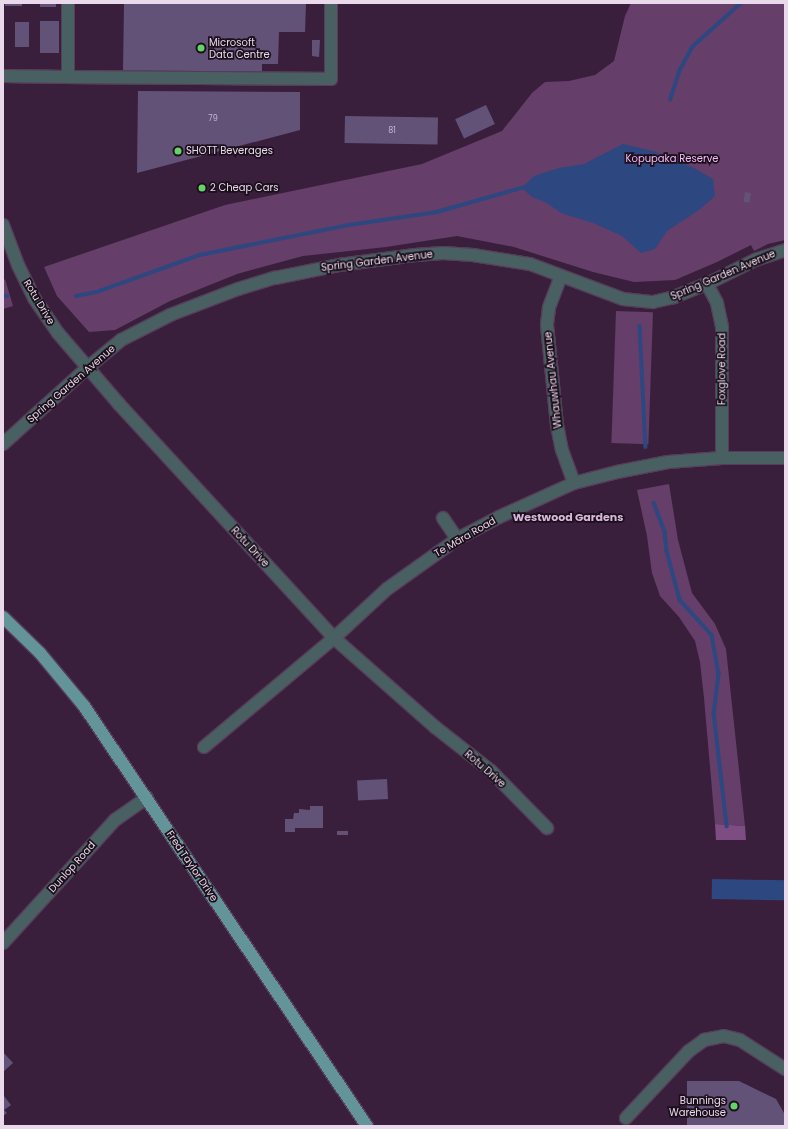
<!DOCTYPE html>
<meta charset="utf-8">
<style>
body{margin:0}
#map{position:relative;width:788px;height:1129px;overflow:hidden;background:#3a1f3d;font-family:Poppins,sans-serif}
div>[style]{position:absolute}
.green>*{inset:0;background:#653e69;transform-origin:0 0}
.forest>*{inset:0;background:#7d4c82}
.water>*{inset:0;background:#2d4780;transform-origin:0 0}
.stream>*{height:3.5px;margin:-1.75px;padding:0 1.75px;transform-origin:1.75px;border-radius:1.75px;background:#2d4780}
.building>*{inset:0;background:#635278;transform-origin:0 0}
.roads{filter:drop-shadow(1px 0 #563d59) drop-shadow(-1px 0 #563d59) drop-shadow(0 1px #563d59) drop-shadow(0 -1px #563d59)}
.minor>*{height:12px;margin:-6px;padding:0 6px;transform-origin:6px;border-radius:6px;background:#496062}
.major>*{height:12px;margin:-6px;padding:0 6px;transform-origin:6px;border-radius:6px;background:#629499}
.dots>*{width:11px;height:11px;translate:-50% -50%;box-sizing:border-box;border:2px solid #1b0f1c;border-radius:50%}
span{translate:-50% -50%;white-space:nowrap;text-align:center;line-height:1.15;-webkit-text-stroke:3.5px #1b0f1c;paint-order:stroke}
.number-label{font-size:8px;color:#c8b7ce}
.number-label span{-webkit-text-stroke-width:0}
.poi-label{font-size:10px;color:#ead9eb}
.left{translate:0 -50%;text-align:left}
.right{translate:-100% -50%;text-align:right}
.park-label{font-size:10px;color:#f5bcfa}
.street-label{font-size:10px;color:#ead9eb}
.neighbourhood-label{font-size:11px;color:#d8b6db;font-weight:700}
.frame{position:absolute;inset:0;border:4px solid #ead9eb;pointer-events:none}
</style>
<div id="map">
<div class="green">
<i style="clip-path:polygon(631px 3px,785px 3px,785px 240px,768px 244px,754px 251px,751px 245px,717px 262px,675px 280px,634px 282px,593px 272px,514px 247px,457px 236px,386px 247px,303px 256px,237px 274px,170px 301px,115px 330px,89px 332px,57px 296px,44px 267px,225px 205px,422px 164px,502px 131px,532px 93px,545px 82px,569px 81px,595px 75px,614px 61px,625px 16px)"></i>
<i style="clip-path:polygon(5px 279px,13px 306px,3px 309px,3px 281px)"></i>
<i style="left:616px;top:311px;width:37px;height:132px;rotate:2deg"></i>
<i style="clip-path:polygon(669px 484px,678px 540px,692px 593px,715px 624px,726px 649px,745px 826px,715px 824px,704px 698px,700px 662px,695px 641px,679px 617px,660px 596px,652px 573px,647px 536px,637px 490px)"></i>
</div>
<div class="forest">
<i style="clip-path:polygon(715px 824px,745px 826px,746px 840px,716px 840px)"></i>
</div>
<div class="water">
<i style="clip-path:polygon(623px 144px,653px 151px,694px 168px,713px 179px,715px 196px,699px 210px,667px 231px,655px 249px,641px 253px,622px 236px,593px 223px,561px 213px,547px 203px,532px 197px,522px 188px,534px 176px,559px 168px,584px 164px)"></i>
<i style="left:712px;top:879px;width:73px;height:20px;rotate:1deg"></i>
</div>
<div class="stream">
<i style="left:670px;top:100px;width:32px;rotate:-72deg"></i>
<i style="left:680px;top:70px;width:26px;rotate:-62deg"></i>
<i style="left:692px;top:47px;width:66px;rotate:-41.9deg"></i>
<i style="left:3px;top:296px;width:4px"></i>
<i style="left:76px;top:296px;width:21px;rotate:-11deg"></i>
<i style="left:97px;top:292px;width:109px;rotate:-19.8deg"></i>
<i style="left:200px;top:255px;width:152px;rotate:-11.4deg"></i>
<i style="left:349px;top:225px;width:89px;rotate:-8.4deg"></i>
<i style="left:437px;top:212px;width:91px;rotate:-15.9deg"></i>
<i style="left:640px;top:326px;width:121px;rotate:87.2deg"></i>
<i style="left:654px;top:503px;width:31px;rotate:69deg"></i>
<i style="left:665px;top:532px;width:19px;rotate:84deg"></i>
<i style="left:667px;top:551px;width:51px;rotate:75.1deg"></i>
<i style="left:680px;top:600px;width:47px;rotate:47.6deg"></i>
<i style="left:712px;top:635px;width:40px;rotate:80deg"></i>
<i style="left:719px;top:674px;width:39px;rotate:97deg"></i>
<i style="left:714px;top:713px;width:114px;rotate:83.4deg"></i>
</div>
<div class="building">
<i style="left:5px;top:3px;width:17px;height:3px"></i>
<i style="left:40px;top:3px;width:16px;height:4px"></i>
<i style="clip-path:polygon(124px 3px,306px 3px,305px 32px,279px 32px,278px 64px,262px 64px,262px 74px,123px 71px)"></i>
<i style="left:40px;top:21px;width:19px;height:32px"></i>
<i style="left:15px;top:22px;width:14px;height:25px"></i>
<i style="clip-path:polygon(312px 40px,320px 40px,319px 57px,312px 56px)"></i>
<i style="clip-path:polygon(138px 91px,300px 92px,300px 130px,137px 173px)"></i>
<i style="left:486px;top:105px;width:21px;height:34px;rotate:65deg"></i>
<i style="left:345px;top:116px;width:93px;height:27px;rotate:1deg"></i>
<i style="left:745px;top:192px;width:6px;height:10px;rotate:9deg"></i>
<i style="left:387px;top:779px;width:20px;height:30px;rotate:87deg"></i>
<i style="clip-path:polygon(310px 806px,323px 806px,323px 828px,295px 828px,295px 832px,285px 832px,285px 819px,293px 819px,294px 813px,299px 813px,299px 809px,310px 810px)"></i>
<i style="left:337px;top:831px;width:11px;height:4px"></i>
<i style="clip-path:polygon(3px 1052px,13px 1063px,3px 1072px)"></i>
<i style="clip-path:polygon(687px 1081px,739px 1081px,776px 1099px,784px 1113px,784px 1126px,687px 1126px)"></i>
<i style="clip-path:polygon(4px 1096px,11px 1105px,4px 1110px,7px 1113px,3px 1116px)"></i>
</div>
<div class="roads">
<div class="minor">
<i style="left:3px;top:76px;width:65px;rotate:0.9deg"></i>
<i style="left:68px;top:77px;width:74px;rotate:-90deg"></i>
<i style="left:68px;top:77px;width:263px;rotate:0.4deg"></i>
<i style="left:331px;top:79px;width:76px;rotate:-90deg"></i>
<i style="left:3px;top:225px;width:43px;rotate:69.4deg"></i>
<i style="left:18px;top:265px;width:37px;rotate:64deg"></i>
<i style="left:34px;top:298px;width:42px;rotate:55.6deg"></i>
<i style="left:58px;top:333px;width:94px;rotate:49.3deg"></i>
<i style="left:119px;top:404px;width:318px;rotate:47.4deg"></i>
<i style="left:334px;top:638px;width:135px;rotate:41.4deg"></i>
<i style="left:435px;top:727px;width:71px;rotate:38.2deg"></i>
<i style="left:491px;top:771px;width:80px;rotate:45.5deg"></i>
<i style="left:561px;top:276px;width:34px;rotate:111deg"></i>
<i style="left:549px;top:308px;width:17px;rotate:97deg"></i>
<i style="left:547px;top:325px;width:100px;rotate:84.3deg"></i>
<i style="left:557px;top:425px;width:25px;rotate:79deg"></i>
<i style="left:562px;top:450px;width:35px;rotate:70deg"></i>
<i style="left:707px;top:284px;width:21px;rotate:62deg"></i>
<i style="left:717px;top:303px;width:25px;rotate:78deg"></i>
<i style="left:722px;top:327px;width:131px;rotate:90deg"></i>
<i style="left:3px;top:444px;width:113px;rotate:-42.1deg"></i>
<i style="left:87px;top:368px;width:44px;rotate:-39.5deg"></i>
<i style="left:121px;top:340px;width:55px;rotate:-27deg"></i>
<i style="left:170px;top:315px;width:73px;rotate:-20.9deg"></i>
<i style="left:238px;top:289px;width:39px;rotate:-17deg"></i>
<i style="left:275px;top:278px;width:65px;rotate:-11.5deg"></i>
<i style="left:339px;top:265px;width:77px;rotate:-7.5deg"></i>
<i style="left:415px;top:255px;width:28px;rotate:-4deg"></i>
<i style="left:443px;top:253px;width:30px;rotate:4deg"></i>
<i style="left:473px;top:255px;width:58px;rotate:9deg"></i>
<i style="left:530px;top:264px;width:99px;rotate:20.6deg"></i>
<i style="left:623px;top:299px;width:30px;rotate:6deg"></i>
<i style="left:653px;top:302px;width:22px;rotate:-13deg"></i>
<i style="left:674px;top:297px;width:35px;rotate:-22deg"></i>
<i style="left:707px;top:284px;width:54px;rotate:-26.6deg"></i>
<i style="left:755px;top:260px;width:32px;rotate:-18deg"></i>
<i style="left:443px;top:518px;width:25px;rotate:56deg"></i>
<i style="left:204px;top:747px;width:170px;rotate:-40deg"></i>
<i style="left:334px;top:638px;width:72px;rotate:-42.8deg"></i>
<i style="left:387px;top:589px;width:86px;rotate:-35.5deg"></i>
<i style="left:457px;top:539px;width:47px;rotate:-27.6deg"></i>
<i style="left:499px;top:517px;width:82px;rotate:-24.4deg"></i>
<i style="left:574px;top:483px;width:44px;rotate:-14.3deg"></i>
<i style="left:617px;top:472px;width:52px;rotate:-11.1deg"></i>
<i style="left:668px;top:462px;width:54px;rotate:-4.2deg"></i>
<i style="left:722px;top:458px;width:63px"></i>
<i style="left:3px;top:943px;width:166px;rotate:-47.7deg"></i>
<i style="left:115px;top:820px;width:39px;rotate:-35deg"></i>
<i style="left:626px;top:1118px;width:92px;rotate:-46.8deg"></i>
<i style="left:689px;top:1051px;width:19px;rotate:-36deg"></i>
<i style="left:704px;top:1040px;width:20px;rotate:-11deg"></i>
<i style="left:724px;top:1036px;width:16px;rotate:14deg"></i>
<i style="left:740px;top:1040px;width:54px;rotate:32.8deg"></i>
</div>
<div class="major">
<i style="left:3px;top:617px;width:52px;rotate:44.2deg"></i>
<i style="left:40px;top:653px;width:69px;rotate:50.3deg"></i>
<i style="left:84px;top:706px;width:506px;rotate:56.03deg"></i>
</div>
</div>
<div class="dots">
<i style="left:201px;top:48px;background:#65d467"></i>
<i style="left:178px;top:151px;background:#65d467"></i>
<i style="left:202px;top:188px;background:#65d467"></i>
<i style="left:734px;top:1106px;background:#65d467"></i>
</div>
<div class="number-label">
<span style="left:213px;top:119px">79</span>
<span style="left:392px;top:131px">81</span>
</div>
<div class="poi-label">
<span class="left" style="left:209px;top:48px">Microsoft<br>Data Centre</span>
<span class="left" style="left:186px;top:151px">SHOTT Beverages</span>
<span class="left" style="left:210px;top:188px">2 Cheap Cars</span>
<span class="right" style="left:726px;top:1106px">Bunnings<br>Warehouse</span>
</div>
<div class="park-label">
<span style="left:672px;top:159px">Kopupaka Reserve</span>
</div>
<div class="street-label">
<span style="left:377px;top:261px;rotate:-7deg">Spring Garden Avenue</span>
<span style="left:723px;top:275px;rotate:-23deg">Spring Garden Avenue</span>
<span style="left:39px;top:302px;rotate:59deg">Rotu Drive</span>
<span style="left:722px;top:369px;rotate:-90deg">Foxglove Road</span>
<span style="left:553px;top:380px;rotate:-96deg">Whauwhau Avenue</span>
<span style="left:71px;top:384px;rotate:-41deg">Spring Garden Avenue</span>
<span style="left:465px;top:537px;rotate:-30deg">Te Māra Road</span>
<span style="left:250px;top:547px;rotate:47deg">Rotu Drive</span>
<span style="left:485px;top:769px;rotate:41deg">Rotu Drive</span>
<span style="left:192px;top:866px;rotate:56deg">Fred Taylor Drive</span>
<span style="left:72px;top:867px;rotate:-48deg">Dunlop Road</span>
</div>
<div class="neighbourhood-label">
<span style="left:568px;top:517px">Westwood Gardens</span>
</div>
<div class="frame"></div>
</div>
